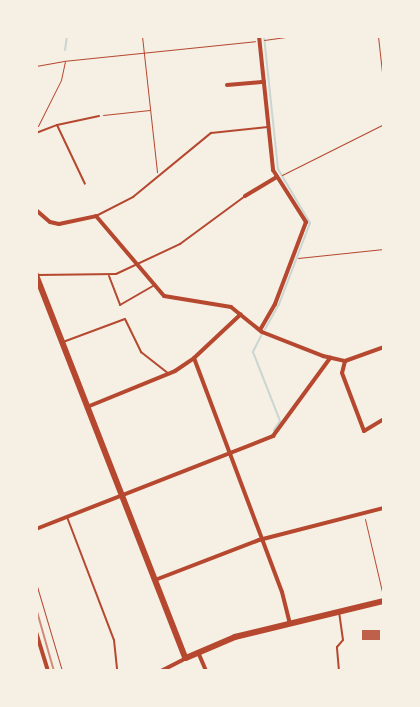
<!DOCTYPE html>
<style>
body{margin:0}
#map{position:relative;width:420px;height:707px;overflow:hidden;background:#f6efe4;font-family:"DM Sans",sans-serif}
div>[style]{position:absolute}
.stream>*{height:2px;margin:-1px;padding:0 1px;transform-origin:1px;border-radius:1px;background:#c9d6d2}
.building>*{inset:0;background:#bf614a;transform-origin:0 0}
.path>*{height:1px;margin:-0.5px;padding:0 0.5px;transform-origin:0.5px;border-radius:0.5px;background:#b5482f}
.service>*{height:2px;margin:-1px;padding:0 1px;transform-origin:1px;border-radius:1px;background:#b5482f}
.minor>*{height:4px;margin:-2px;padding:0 2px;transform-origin:2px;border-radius:2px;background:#b5482f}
.secondary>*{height:5.5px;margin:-2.75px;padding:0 2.75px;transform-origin:2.75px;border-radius:2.75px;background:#b5482f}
.rail>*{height:2px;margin:-1px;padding:0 1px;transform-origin:1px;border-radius:1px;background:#cf8b77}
span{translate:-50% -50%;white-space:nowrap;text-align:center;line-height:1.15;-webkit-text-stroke:4.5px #f6efe4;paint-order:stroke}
.frame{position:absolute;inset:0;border:38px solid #f6efe4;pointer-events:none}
</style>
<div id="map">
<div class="stream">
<i style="left:264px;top:36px;width:134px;rotate:84deg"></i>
<i style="left:278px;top:169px;width:63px;rotate:59.3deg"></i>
<i style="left:310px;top:223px;width:87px;rotate:110.9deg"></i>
<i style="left:279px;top:304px;width:29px;rotate:119deg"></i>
<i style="left:65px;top:50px;width:14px;rotate:-82deg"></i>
<i style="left:261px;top:336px;width:18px;rotate:117deg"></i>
<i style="left:253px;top:352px;width:74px;rotate:68.6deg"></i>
<i style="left:280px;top:421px;width:11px;rotate:124deg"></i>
</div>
<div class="building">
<i style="left:362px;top:630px;width:18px;height:10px"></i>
</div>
<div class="path">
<i style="left:142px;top:36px;width:137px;rotate:83.7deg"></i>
<i style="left:378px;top:36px;width:54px;rotate:83.7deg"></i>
<i style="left:264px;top:40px;width:29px;rotate:-8deg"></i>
<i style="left:36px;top:66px;width:27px;rotate:-10deg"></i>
<i style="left:63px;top:61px;width:193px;rotate:-5.9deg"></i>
<i style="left:103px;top:115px;width:47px;rotate:-6.1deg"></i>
<i style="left:38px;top:126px;width:51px;rotate:-63.4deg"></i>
<i style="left:61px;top:80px;width:19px;rotate:-78deg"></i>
<i style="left:282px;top:175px;width:114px;rotate:-26.6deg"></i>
<i style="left:298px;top:258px;width:86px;rotate:-6deg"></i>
<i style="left:365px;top:519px;width:79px;rotate:76.8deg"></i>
<i style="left:36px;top:583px;width:92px;rotate:73.5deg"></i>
</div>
<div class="service">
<i style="left:57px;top:125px;width:43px;rotate:-12.1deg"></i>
<i style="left:36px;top:133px;width:22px;rotate:-21deg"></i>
<i style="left:57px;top:125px;width:65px;rotate:64.6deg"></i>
<i style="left:96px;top:216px;width:42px;rotate:-27.2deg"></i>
<i style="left:133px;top:197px;width:101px;rotate:-39.4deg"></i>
<i style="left:211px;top:133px;width:57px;rotate:-6deg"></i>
<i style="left:37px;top:275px;width:79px;rotate:-0.7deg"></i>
<i style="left:116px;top:274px;width:71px;rotate:-25.1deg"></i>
<i style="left:180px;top:244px;width:81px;rotate:-36.4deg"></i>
<i style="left:109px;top:276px;width:31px;rotate:69deg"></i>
<i style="left:120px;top:305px;width:39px;rotate:-30deg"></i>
<i style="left:63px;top:342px;width:66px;rotate:-20.4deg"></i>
<i style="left:125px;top:319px;width:37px;rotate:64deg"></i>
<i style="left:141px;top:352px;width:36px;rotate:38deg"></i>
<i style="left:67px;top:517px;width:132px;rotate:69.1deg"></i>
<i style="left:114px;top:640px;width:31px;rotate:84deg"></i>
<i style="left:339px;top:671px;width:24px;rotate:-95deg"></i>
<i style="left:337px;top:647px;width:9px;rotate:-49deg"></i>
<i style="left:343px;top:640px;width:28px;rotate:-98deg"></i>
</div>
<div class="minor">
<i style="left:259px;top:36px;width:135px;rotate:84deg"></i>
<i style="left:273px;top:170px;width:62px;rotate:57.6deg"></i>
<i style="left:306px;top:222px;width:88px;rotate:110.7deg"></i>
<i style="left:275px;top:304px;width:30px;rotate:120deg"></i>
<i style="left:227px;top:85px;width:37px;rotate:-5deg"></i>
<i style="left:245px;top:196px;width:37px;rotate:-31deg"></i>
<i style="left:36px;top:210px;width:18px;rotate:41deg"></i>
<i style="left:50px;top:222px;width:9px;rotate:13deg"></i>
<i style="left:59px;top:224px;width:38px;rotate:-12deg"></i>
<i style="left:96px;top:216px;width:105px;rotate:49.6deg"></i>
<i style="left:164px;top:296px;width:68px;rotate:9.3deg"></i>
<i style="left:231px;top:307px;width:40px;rotate:39deg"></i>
<i style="left:262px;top:332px;width:66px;rotate:21.5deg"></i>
<i style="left:323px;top:356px;width:23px;rotate:13deg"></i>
<i style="left:345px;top:361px;width:41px;rotate:-19.7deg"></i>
<i style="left:194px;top:358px;width:250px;rotate:69.4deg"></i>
<i style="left:282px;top:592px;width:33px;rotate:76deg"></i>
<i style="left:345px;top:361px;width:12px;rotate:104deg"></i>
<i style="left:342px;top:373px;width:62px;rotate:69.2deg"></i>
<i style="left:364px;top:431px;width:23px;rotate:-31deg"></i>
<i style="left:87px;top:407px;width:95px;rotate:-22.2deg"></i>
<i style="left:175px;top:371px;width:23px;rotate:-34deg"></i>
<i style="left:194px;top:358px;width:64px;rotate:-43.1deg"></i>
<i style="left:36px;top:529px;width:255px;rotate:-21.4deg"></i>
<i style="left:273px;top:436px;width:97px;rotate:-53.8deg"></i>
<i style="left:155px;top:580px;width:111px;rotate:-21deg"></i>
<i style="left:259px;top:540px;width:129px;rotate:-14.4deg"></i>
<i style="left:36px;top:632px;width:41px;rotate:72.9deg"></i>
<i style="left:198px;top:652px;width:21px;rotate:67deg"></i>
<i style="left:161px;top:671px;width:28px;rotate:-27deg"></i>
</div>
<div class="secondary">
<i style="left:36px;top:274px;width:412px;rotate:68.7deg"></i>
<i style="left:186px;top:658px;width:53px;rotate:-23.2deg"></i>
<i style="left:235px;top:637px;width:153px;rotate:-13.6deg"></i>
</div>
<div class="rail">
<i style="left:36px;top:608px;width:66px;rotate:74.1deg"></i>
</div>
<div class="frame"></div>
</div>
